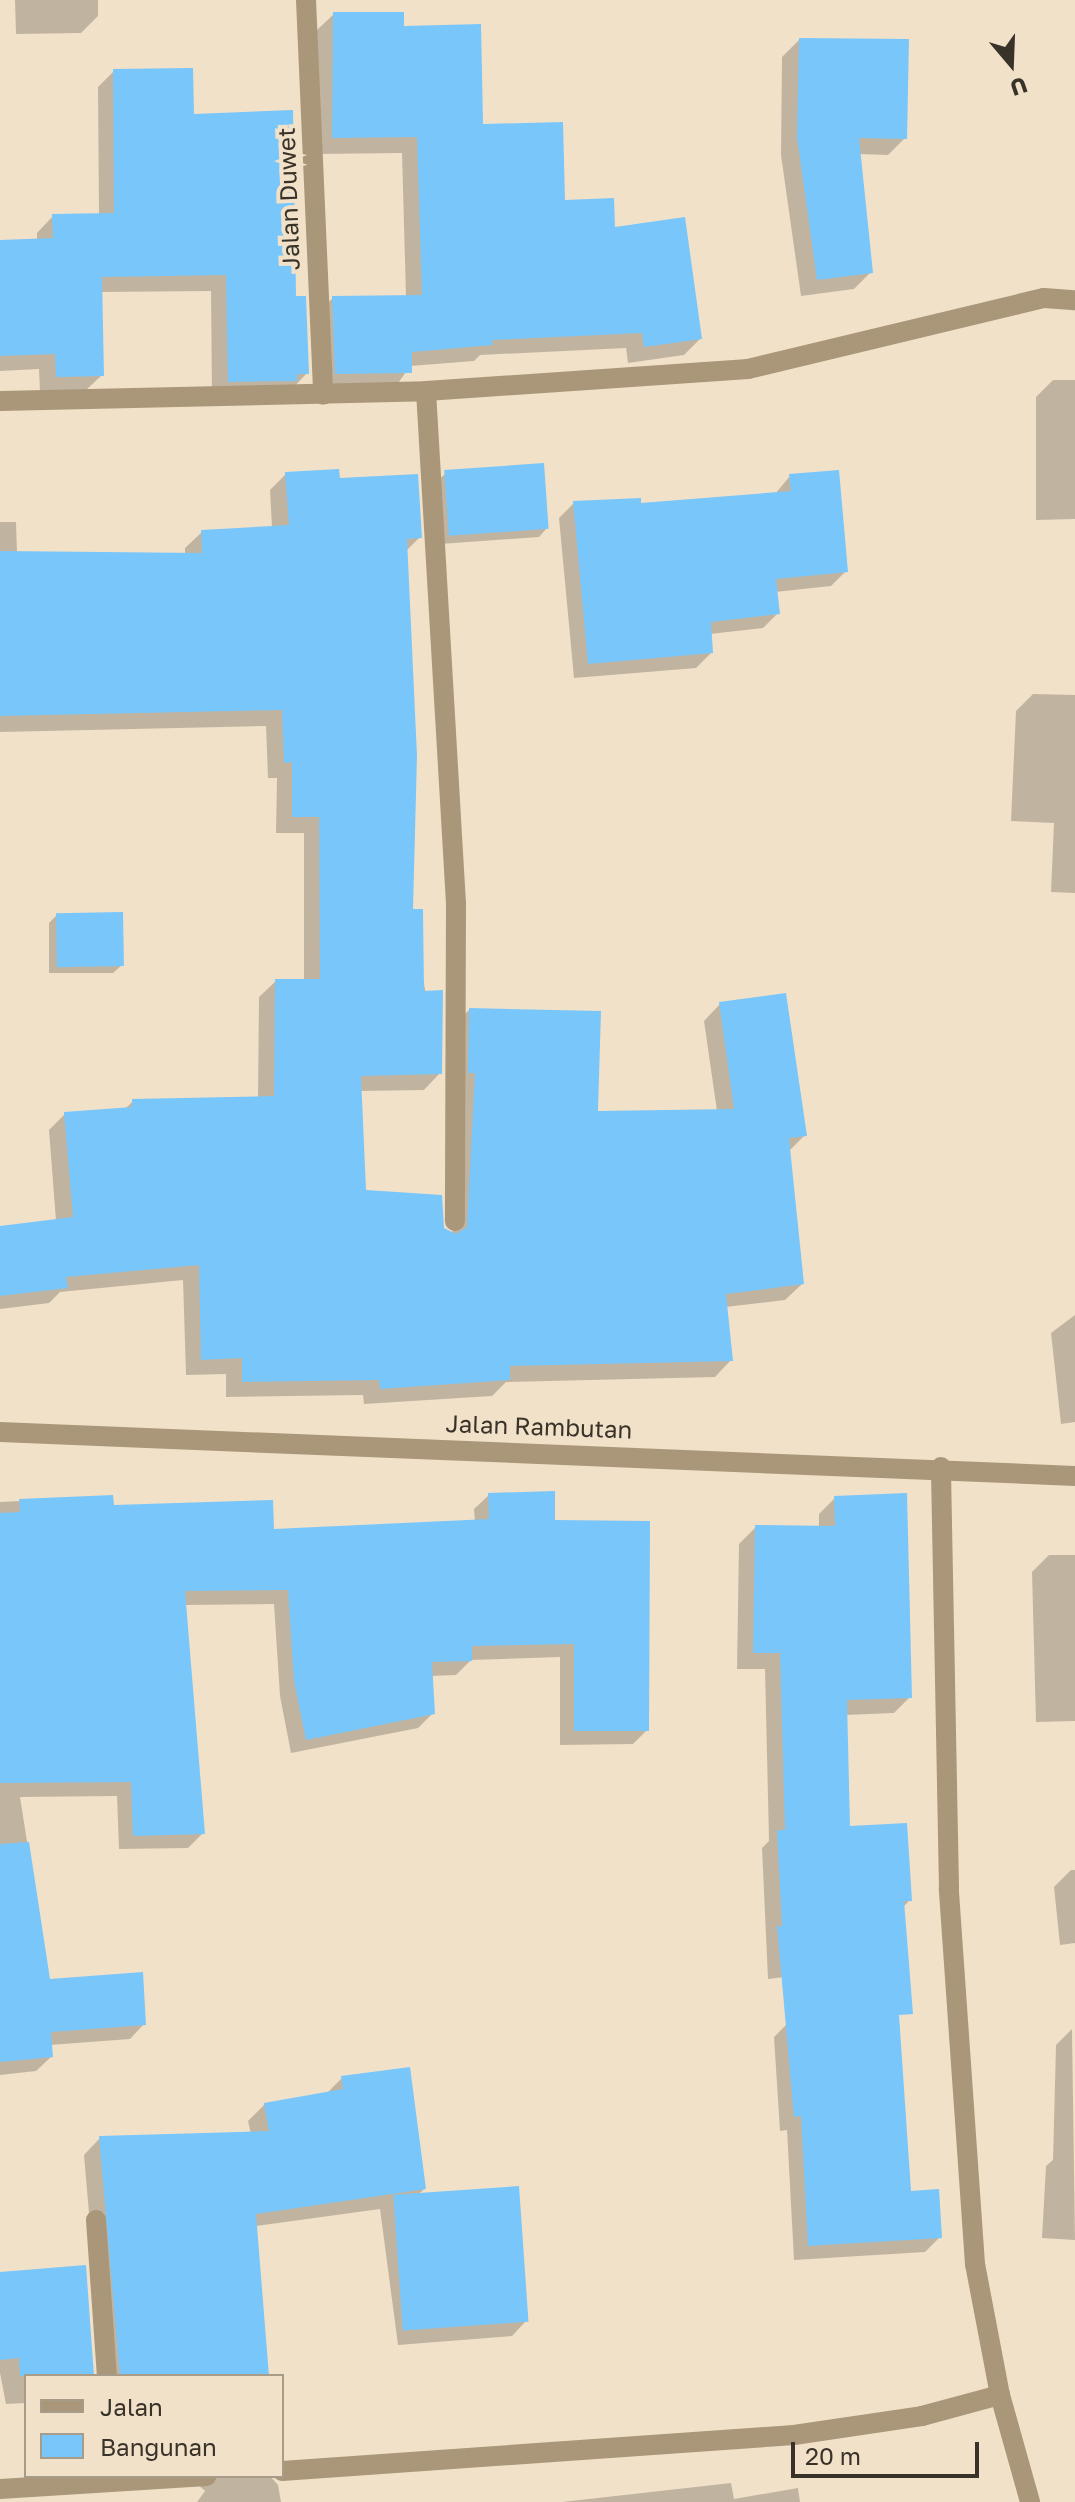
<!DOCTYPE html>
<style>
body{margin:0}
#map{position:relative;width:1075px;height:2502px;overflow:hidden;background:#f1e1c9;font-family:"Golos Text",sans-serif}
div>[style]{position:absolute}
.shadow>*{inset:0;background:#0003}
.building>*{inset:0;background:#79c6fa;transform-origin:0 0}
.minor>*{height:20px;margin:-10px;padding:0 10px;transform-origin:10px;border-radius:10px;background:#aa9779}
span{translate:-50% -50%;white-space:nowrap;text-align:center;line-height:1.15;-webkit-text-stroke:8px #f1e1c9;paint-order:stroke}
.street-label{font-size:24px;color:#393229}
.legend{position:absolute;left:24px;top:2374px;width:260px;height:104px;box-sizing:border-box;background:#f1e1c9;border:2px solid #a79b89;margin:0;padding:10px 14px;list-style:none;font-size:24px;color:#393229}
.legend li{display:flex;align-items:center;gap:16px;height:40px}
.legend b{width:40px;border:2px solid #a79b89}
.north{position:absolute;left:971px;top:24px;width:80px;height:80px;-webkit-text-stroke:6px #f1e1c9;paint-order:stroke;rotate:161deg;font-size:22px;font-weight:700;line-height:32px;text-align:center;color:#393229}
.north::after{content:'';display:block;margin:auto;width:28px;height:36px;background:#393229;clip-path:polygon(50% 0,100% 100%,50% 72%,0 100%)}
.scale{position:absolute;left:791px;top:2442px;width:188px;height:36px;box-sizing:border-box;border:4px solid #393229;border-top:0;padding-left:10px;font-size:24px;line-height:28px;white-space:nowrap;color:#393229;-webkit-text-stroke:6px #f1e1c9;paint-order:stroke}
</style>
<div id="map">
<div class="shadow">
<i style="clip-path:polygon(15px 0,98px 0,98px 16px,81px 33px,16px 34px)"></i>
<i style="clip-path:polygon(334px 14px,402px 28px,481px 126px,563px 202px,613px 229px,700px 339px,684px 355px,628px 363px,626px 348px,480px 355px,474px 361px,410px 366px,394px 389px,320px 389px,316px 314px,333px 298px,406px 297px,402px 153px,317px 154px,317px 30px)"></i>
<i style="clip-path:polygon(799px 40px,905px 138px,888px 155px,858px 154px,871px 272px,854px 289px,801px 296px,781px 155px,782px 57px)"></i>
<i style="clip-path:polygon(114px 71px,192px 116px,294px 298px,307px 373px,291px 390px,212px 398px,211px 291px,100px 292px,102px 375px,85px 391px,40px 392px,39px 369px,0 371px,0 242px,37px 241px,37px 233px,53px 216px,99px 215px,98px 87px)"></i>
<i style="clip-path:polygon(1053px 380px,1075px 380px,1075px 519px,1036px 520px,1036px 397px)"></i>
<i style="clip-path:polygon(286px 474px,338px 480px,420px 537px,406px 551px,411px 911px,440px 1073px,424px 1090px,359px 1091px,364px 1192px,452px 1234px,460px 1089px,453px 1026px,469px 1010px,596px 1113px,717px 1111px,704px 1021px,720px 1004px,805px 1135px,788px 1152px,802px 1284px,785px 1300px,725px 1307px,731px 1360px,715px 1377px,506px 1382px,492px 1396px,364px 1404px,363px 1395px,226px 1397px,226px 1374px,186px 1375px,183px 1280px,60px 1292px,49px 1303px,0 1309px,0 1228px,56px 1221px,49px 1130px,65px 1114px,124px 1110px,133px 1101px,258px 1098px,259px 997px,276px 981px,304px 981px,304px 833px,276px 833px,277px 778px,268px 778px,266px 726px,0 732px,0 522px,16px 522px,17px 553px,185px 555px,185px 548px,202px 532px,272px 528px,270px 490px)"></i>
<i style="clip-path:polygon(445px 474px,547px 528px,539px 537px,440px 544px,436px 482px)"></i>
<i style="clip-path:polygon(790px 476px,846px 571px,831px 586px,775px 592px,778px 613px,763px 628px,710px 634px,711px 653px,696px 668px,574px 678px,559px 518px,574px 503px,639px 505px,775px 494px)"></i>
<i style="clip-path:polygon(1033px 694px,1075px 695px,1075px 893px,1051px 892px,1054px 823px,1011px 821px,1016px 711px)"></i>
<i style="clip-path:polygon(57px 915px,122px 965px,113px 973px,49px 973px,49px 923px)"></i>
<i style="clip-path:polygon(1075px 1315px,1075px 1422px,1061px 1424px,1051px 1333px)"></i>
<i style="clip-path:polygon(489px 1495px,553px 1522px,647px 1730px,633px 1744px,560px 1745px,560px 1657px,471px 1660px,456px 1675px,431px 1676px,433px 1713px,418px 1728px,291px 1753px,280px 1696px,274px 1604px,184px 1605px,203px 1833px,188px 1848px,119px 1849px,117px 1796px,20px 1797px,49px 1981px,144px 2024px,130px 2039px,50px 2045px,51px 2057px,36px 2071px,0 2075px,0 1502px,111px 1497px,112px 1507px,272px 1531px,475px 1522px,474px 1509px)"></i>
<i style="clip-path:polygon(835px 1498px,910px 1697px,894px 1713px,845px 1715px,848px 1828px,910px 1900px,903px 1907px,891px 1964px,768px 1979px,762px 1848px,769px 1841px,765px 1669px,737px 1669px,739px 1544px,756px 1527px,819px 1528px,819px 1514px)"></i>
<i style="clip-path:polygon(1049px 1555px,1075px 1555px,1075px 1721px,1036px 1722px,1032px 1572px)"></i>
<i style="clip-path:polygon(1071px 1870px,1075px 1870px,1075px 1943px,1060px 1945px,1054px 1887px)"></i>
<i style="clip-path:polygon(789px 2022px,940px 2237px,925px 2252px,794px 2260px,787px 2130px,780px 2131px,774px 2037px)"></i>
<i style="clip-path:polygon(1072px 2029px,1075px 2240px,1042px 2238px,1046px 2166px,1053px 2160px,1056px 2045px)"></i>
<i style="clip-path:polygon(342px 2078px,424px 2189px,418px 2195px,526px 2321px,512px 2336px,398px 2345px,380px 2209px,256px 2226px,268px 2376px,103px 2376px,84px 2155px,100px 2138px,251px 2134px,248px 2121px,264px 2105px,326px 2094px)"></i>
<i style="clip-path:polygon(0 2274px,94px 2376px,26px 2376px,26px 2403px,6px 2404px,0 2373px)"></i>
<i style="clip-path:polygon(188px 2476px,270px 2476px,278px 2485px,281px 2502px,197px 2502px,205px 2491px)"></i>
<i style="clip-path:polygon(731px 2483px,734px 2499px,798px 2488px,800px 2502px,562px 2502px)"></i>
</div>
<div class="building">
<i style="clip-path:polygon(333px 12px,404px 12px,404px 26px,481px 24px,483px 124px,563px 122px,565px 200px,614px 198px,615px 227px,685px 217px,702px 339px,644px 347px,642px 333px,492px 340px,493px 345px,412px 352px,412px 373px,335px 374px,332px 296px,422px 295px,417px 137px,332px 138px)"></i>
<i style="clip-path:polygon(799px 38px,909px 39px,907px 139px,859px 138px,873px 273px,817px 280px,797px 137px)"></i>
<i style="clip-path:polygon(193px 68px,194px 114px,293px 110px,296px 296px,306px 296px,309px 374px,297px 374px,297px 381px,228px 382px,226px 275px,102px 277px,104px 376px,56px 377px,55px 354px,0 356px,0 240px,53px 238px,52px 214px,114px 213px,113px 69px)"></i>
<i style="left:544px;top:463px;width:66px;height:100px;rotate:86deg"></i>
<i style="clip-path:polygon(339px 469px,340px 478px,418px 474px,422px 538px,407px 539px,417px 756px,413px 909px,423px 909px,424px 991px,443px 990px,442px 1074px,361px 1076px,366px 1190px,442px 1195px,444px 1228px,456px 1234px,467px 1227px,475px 1073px,468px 1073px,469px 1008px,601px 1011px,598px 1111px,734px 1109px,719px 1002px,786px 993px,807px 1136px,789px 1138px,804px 1284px,726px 1294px,733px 1361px,510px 1366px,510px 1380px,380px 1389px,379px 1380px,242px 1382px,242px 1358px,201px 1360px,199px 1265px,66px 1277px,68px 1288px,0 1296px,0 1226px,73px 1217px,64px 1112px,132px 1107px,132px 1099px,274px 1096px,275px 979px,320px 979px,319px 817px,292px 817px,292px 762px,284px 763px,282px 710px,0 716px,0 551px,202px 553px,201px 530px,289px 525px,285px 472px)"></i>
<i style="clip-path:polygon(839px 470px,848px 572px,776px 579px,780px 614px,711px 622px,713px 653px,588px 664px,573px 501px,641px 498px,641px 503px,791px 491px,789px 474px)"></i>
<i style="left:123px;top:912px;width:54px;height:67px;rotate:89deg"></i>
<i style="clip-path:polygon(555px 1491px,555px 1520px,650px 1521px,649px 1731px,574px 1731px,574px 1644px,472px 1646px,472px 1661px,432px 1662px,435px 1714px,306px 1740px,294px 1681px,288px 1590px,185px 1591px,205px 1834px,133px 1836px,131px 1782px,0 1783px,0 1513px,20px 1512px,19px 1499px,113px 1495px,114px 1505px,273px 1500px,274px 1529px,489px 1519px,488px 1493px)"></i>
<i style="clip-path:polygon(907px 1493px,912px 1698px,847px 1700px,850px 1826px,907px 1823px,912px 1901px,904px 1901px,913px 2014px,899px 2015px,911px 2191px,939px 2189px,942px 2238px,808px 2246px,801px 2116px,794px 2117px,777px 1926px,782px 1926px,777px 1830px,785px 1830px,780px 1653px,753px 1653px,755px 1525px,835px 1526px,834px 1496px)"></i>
<i style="clip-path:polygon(29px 1842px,50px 1979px,143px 1972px,146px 2025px,51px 2032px,53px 2057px,0 2062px,0 1844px)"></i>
<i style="clip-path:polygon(410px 2067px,426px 2189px,256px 2214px,269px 2376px,120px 2376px,99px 2136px,269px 2131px,264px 2103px,343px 2089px,341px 2076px)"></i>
<i style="left:519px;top:2186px;width:136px;height:126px;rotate:86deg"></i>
<i style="clip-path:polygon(86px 2265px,94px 2376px,20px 2376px,19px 2358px,0 2360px,0 2272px)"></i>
</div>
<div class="minor">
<i style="left:306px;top:0;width:395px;rotate:87.5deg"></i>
<i style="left:426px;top:391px;width:513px;rotate:86.65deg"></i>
<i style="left:456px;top:903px;width:318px;rotate:90.2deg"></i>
<i style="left:0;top:401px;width:426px;rotate:-1.3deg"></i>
<i style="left:426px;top:391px;width:323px;rotate:-3.9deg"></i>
<i style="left:748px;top:369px;width:304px;rotate:-13.5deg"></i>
<i style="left:1044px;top:298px;width:31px;rotate:4deg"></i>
<i style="left:0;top:1432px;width:1076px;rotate:2.34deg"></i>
<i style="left:96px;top:2220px;width:156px;rotate:86deg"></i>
<i style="left:1000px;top:2395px;width:111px;rotate:74.3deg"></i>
<i style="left:282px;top:2471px;width:513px;rotate:-4.02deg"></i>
<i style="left:794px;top:2435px;width:129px;rotate:-8.4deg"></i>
<i style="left:922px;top:2416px;width:81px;rotate:-15.1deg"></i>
<i style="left:1000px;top:2395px;width:133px;rotate:-100.8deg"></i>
<i style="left:975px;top:2264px;width:377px;rotate:-94deg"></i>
<i style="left:949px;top:1888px;width:421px;rotate:-91.1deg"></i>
<i style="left:0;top:2489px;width:207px;rotate:-3.6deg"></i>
</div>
<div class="street-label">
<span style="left:288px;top:199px;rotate:-92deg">Jalan Duwet</span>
<span style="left:539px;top:1426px;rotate:2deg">Jalan Rambutan</span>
</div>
<ul class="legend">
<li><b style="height:10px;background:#aa9779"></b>Jalan</li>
<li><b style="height:22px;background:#79c6fa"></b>Bangunan</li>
</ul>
<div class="north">U</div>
<div class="scale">20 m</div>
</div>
